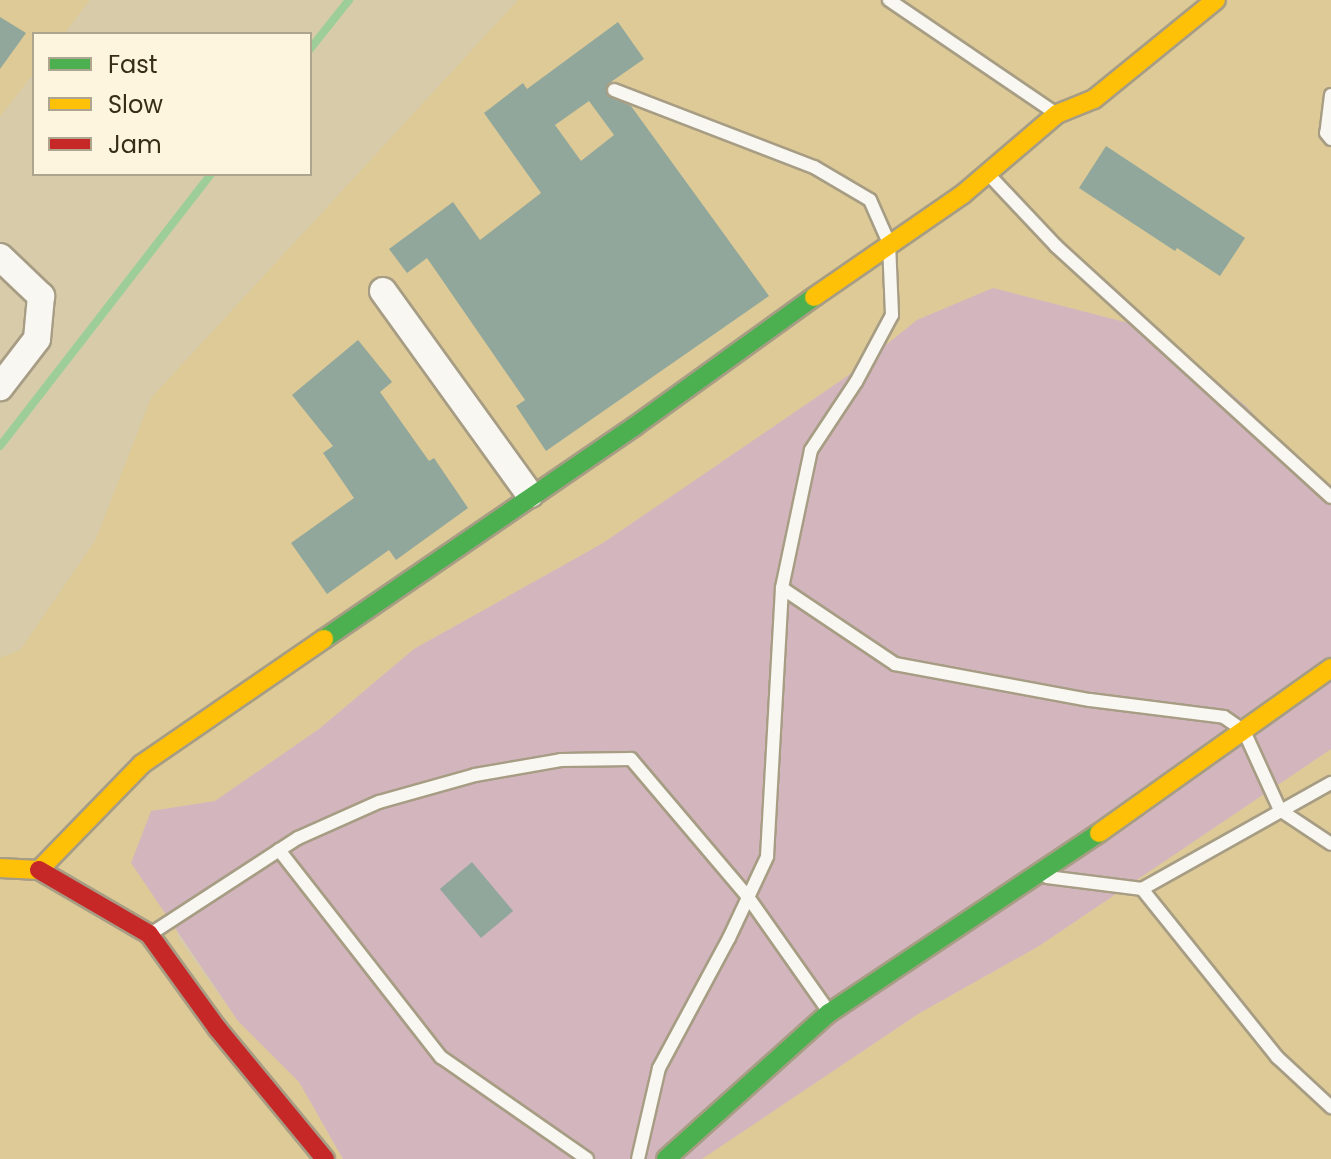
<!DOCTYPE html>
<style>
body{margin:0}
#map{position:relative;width:1331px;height:1159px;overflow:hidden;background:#d7cbaa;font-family:Poppins,sans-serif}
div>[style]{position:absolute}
.built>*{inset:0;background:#ddca96}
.green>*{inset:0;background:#d3b6bd}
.stream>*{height:8px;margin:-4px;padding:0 4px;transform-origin:4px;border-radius:4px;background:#9dce9a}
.building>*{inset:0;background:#91a79c;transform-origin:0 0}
.roads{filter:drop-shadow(2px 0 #a79d84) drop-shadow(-2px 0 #a79d84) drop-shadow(0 2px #a79d84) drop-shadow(0 -2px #a79d84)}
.lane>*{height:12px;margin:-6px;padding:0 6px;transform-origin:6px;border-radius:6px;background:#f9f7f2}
.street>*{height:26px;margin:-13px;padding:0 13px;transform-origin:13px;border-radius:13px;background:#f9f7f2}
.fast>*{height:18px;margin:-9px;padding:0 9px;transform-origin:9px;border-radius:9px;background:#4caf50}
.slow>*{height:18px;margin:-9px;padding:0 9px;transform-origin:9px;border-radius:9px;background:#ffc107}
.jam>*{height:18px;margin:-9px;padding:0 9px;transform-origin:9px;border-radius:9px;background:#c62828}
span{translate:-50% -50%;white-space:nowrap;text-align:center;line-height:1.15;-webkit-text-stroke:6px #fef5de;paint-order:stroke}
.legend{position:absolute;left:32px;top:32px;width:280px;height:144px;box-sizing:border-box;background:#fef5de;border:2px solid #aea58e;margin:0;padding:10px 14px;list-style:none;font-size:24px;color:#362e15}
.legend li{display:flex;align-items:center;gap:16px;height:40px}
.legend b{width:40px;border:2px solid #aea58e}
</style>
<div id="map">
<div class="built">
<i style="clip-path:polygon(0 0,90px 0,64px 34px,34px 34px,34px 73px,0 117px)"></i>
<i style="clip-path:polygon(518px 0,1331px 0,1331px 497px,1247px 407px,1184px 353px,1140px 326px,993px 288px,917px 320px,846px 377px,603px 543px,414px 649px,319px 729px,215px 801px,151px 811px,178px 938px,238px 1021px,299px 1082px,343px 1159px,0 1159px,0 658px,20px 650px,95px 541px,151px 398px)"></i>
<i style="clip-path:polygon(1331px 749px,1331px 1159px,702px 1159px,918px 1014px,1039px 946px)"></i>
</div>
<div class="green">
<i style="clip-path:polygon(993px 288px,1140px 326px,1184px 353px,1247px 407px,1331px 497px,1331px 749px,1039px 946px,918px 1014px,702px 1159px,343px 1159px,299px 1082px,238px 1021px,131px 863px,151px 811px,215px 801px,319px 729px,414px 649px,603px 543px,846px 377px,917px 320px)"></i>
</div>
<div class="stream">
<i style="left:310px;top:49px;width:63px;rotate:-51.5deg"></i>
<i style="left:0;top:446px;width:344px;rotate:-52.2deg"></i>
</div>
<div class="building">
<i style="clip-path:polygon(0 17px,26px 33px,0 69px)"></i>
<i style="clip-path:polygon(evenodd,618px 22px,644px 59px,608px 84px,607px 95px,631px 106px,769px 296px,546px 451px,516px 406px,525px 400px,427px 258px,407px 273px,389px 249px,453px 202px,480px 240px,541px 193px,484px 113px,523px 83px,527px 89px,618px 22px,589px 101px,614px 135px,581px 161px,555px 125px,589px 101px)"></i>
<i style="clip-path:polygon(1106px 146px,1245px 238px,1220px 276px,1177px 248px,1175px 251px,1079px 188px)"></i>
<i style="clip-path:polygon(358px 340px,392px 382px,380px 392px,429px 461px,434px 458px,468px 508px,396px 560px,389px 550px,327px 594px,291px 543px,354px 498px,323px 453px,333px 446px,292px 395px)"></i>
<i style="left:472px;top:862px;width:64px;height:42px;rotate:50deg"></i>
</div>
<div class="roads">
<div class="lane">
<i style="left:889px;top:0;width:201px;rotate:34.2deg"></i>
<i style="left:614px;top:90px;width:214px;rotate:21.1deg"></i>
<i style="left:814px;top:167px;width:65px;rotate:30.5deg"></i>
<i style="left:870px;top:200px;width:47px;rotate:66.2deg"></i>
<i style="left:889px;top:243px;width:72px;rotate:87.6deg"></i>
<i style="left:892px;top:315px;width:76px;rotate:118.2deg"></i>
<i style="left:856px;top:382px;width:82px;rotate:123.5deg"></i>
<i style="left:811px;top:450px;width:141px;rotate:101.9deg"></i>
<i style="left:782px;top:588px;width:269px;rotate:93.2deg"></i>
<i style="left:767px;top:857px;width:89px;rotate:115.1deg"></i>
<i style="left:729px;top:938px;width:148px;rotate:118.3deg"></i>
<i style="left:659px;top:1068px;width:93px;rotate:103deg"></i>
<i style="left:1331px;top:95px;width:38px;rotate:97deg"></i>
<i style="left:1326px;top:133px;width:8px;rotate:50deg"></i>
<i style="left:990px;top:176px;width:96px;rotate:46.7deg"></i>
<i style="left:1056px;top:246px;width:372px;rotate:42.4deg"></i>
<i style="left:782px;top:588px;width:136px;rotate:33.9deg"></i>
<i style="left:895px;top:664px;width:198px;rotate:10.5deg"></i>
<i style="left:1090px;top:700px;width:135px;rotate:7.2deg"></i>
<i style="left:1224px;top:717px;width:24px;rotate:35deg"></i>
<i style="left:1244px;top:731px;width:87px;rotate:65.5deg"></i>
<i style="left:1280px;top:810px;width:61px;rotate:33.7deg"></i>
<i style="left:279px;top:850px;width:263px;rotate:52deg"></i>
<i style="left:441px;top:1057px;width:178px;rotate:34.9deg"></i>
<i style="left:1047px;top:877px;width:96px;rotate:7.2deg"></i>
<i style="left:1142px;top:889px;width:217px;rotate:-29.3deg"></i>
<i style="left:1142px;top:889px;width:216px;rotate:51.2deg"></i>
<i style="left:1277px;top:1057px;width:74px;rotate:42.8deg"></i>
<i style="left:152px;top:933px;width:174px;rotate:-33.1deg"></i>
<i style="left:298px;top:838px;width:89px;rotate:-24deg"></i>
<i style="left:379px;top:802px;width:100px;rotate:-15.7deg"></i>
<i style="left:475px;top:775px;width:87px;rotate:-9.9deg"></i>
<i style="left:561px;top:760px;width:70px;rotate:-0.8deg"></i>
<i style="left:631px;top:759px;width:181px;rotate:49.7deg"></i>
<i style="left:748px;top:897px;width:137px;rotate:54.8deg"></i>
</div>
<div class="street">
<i style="left:0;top:257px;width:57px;rotate:43.6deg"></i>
<i style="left:41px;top:296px;width:43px;rotate:95.3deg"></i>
<i style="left:37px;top:339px;width:61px;rotate:127.6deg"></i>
<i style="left:383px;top:291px;width:251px;rotate:54.2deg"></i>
</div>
<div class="fast">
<i style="left:324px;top:639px;width:377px;rotate:-34.4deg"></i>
<i style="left:635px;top:426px;width:221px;rotate:-35.8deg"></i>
<i style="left:666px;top:1159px;width:219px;rotate:-41.9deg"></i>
<i style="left:829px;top:1013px;width:324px;rotate:-33.7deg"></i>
</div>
<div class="slow">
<i style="left:814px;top:297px;width:180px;rotate:-34.6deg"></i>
<i style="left:962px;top:195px;width:125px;rotate:-40.5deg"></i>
<i style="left:1057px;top:114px;width:40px;rotate:-22deg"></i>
<i style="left:1094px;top:99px;width:157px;rotate:-39.1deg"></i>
<i style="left:1099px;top:833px;width:285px;rotate:-35.4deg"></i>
<i style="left:0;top:868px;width:39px;rotate:3deg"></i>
<i style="left:39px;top:870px;width:148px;rotate:-45.8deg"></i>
<i style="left:142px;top:764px;width:221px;rotate:-34.5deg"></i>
</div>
<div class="jam">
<i style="left:39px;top:870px;width:127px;rotate:30.2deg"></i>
<i style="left:149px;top:934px;width:116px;rotate:54.1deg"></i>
<i style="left:217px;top:1028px;width:170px;rotate:50.5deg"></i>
</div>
</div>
<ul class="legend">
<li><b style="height:10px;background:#4caf50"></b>Fast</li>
<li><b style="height:10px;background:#ffc107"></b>Slow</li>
<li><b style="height:10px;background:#c62828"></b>Jam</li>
</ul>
</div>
